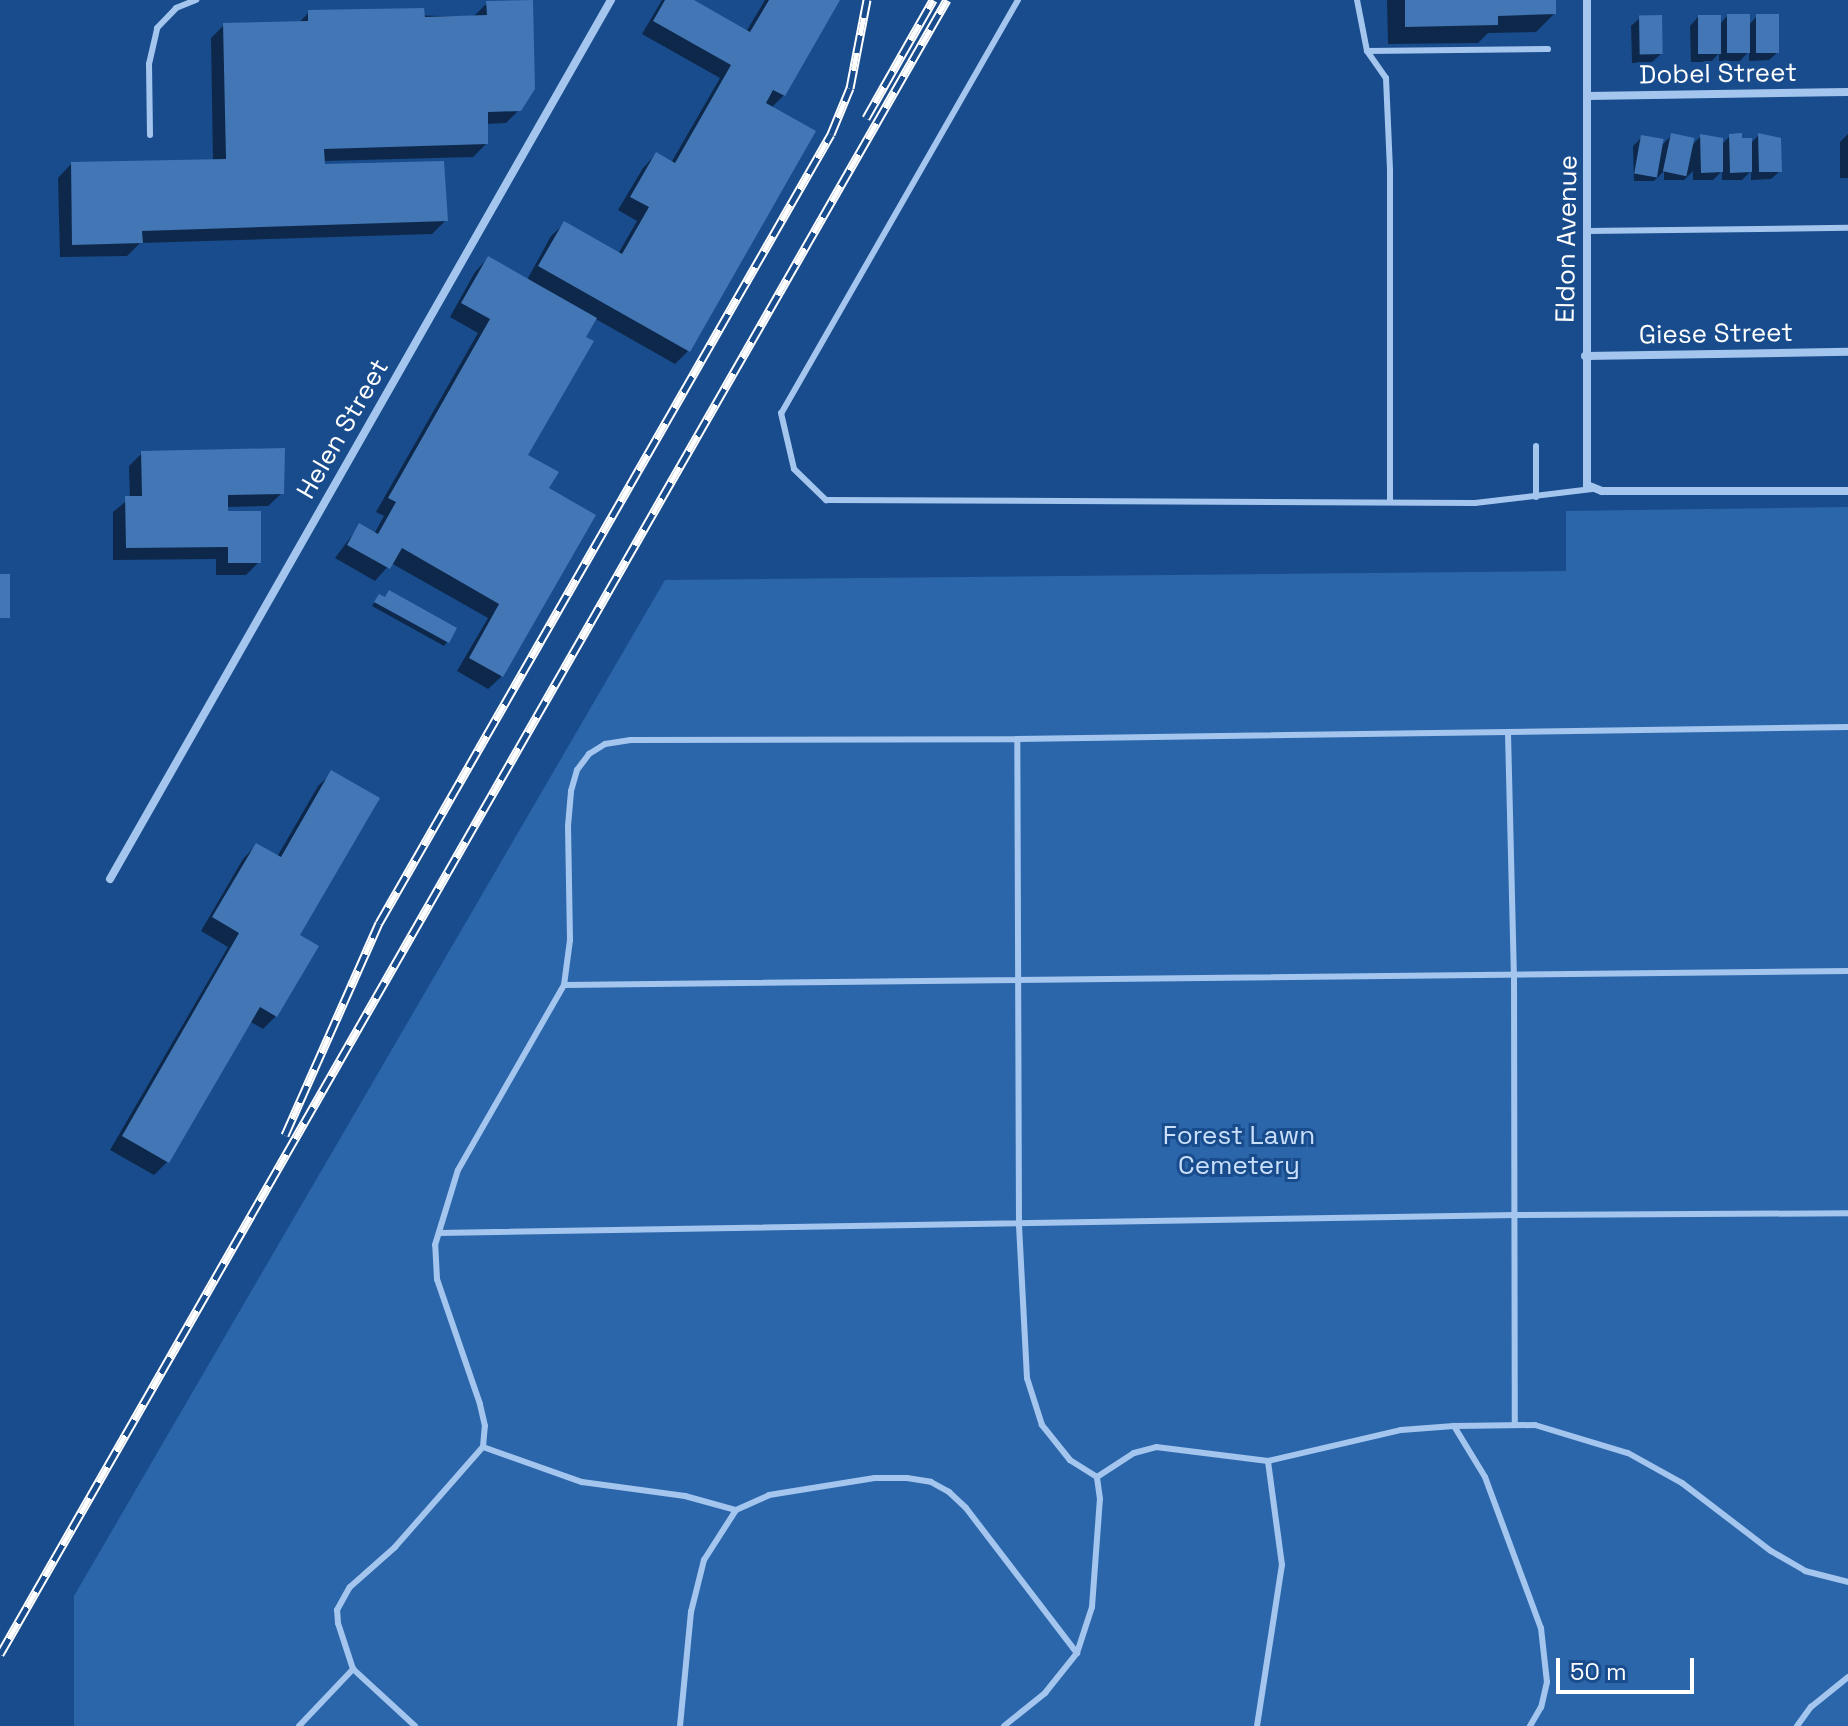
<!DOCTYPE html>
<style>
body{margin:0}
#map{position:relative;width:1848px;height:1726px;overflow:hidden;background:#194c8c;font-family:"Space Grotesk",sans-serif}
div>[style]{position:absolute}
.green>*{inset:0;background:#2c66aa}
.shadow>*{inset:0;background:#0007}
.building>*{inset:0;background:#4276b4;transform-origin:0 0}
.lane>*{height:6px;margin:-3px;padding:0 3px;transform-origin:3px;border-radius:3px;background:#a4c6ee}
.street>*{height:8px;margin:-4px;padding:0 4px;transform-origin:4px;border-radius:4px;background:#a4c6ee}
.rail>*{height:9px;margin-top:-4.5px;transform-origin:0;background:repeating-linear-gradient(90deg,#194c8c 0 18px,#fff 0 36px);box-sizing:border-box;border-block:2px solid #fff}
span{translate:-50% -50%;white-space:nowrap;text-align:center;line-height:1.15;-webkit-text-stroke:6px #194c8c;paint-order:stroke}
.street-label{font-size:26px;color:#fff}
.park-label{font-size:26px;color:#cae0fa}
.scale{position:absolute;left:1556px;top:1658px;width:138px;height:36px;box-sizing:border-box;border:4px solid #fff;border-top:0;padding-left:10px;font-size:24px;line-height:28px;white-space:nowrap;color:#fff;-webkit-text-stroke:6px #194c8c;paint-order:stroke}
</style>
<div id="map">
<div class="green">
<i style="clip-path:polygon(1848px 507px,1848px 1726px,74px 1726px,74px 1596px,665px 580px,1566px 571px,1566px 511px)"></i>
</div>
<div class="shadow">
<i style="clip-path:polygon(662px 0,690px 0,746px 32px,765px 0,838px 0,784px 95px,771px 108px,813px 132px,688px 351px,675px 364px,594px 318px,526px 456px,546px 489px,502px 676px,488px 689px,457px 671px,488px 618px,391px 563px,375px 581px,335px 558px,359px 526px,374px 534px,384px 516px,376px 512px,478px 333px,450px 317px,475px 272px,488px 258px,527px 280px,551px 236px,565px 223px,618px 254px,637px 221px,618px 210px,643px 168px,656px 154px,671px 163px,720px 78px,642px 34px)"></i>
<i style="clip-path:polygon(1387px 0,1554px 0,1554px 14px,1536px 32px,1488px 33px,1478px 43px,1388px 44px)"></i>
<i style="clip-path:polygon(487px 3px,520px 109px,506px 123px,486px 124px,486px 144px,473px 157px,323px 161px,323px 166px,446px 220px,432px 234px,140px 243px,127px 256px,60px 257px,58px 178px,71px 164px,213px 161px,211px 38px,224px 25px,298px 24px,309px 12px,473px 17px)"></i>
<i style="clip-path:polygon(1727px 16px,1748px 26px,1757px 16px,1778px 52px,1769px 60px,1749px 61px,1749px 51px,1740px 61px,1719px 61px,1719px 53px,1711px 62px,1691px 62px,1690px 26px,1698px 17px,1719px 25px)"></i>
<i style="clip-path:polygon(1640px 18px,1661px 54px,1652px 62px,1632px 63px,1631px 26px)"></i>
<i style="clip-path:polygon(1848px 134px,1848px 178px,1840px 178px,1840px 142px)"></i>
<i style="clip-path:polygon(1759px 135px,1780px 171px,1771px 179px,1751px 180px,1751px 171px,1742px 180px,1722px 180px,1722px 171px,1713px 180px,1693px 180px,1693px 171px,1684px 180px,1664px 180px,1664px 171px,1654px 181px,1634px 181px,1633px 146px,1642px 137px,1662px 145px,1671px 136px,1692px 145px,1701px 136px,1721px 145px,1730px 136px,1750px 144px)"></i>
<i style="clip-path:polygon(142px 453px,282px 493px,268px 506px,226px 507px,259px 562px,246px 575px,216px 575px,216px 559px,113px 560px,113px 512px,130px 498px,129px 466px)"></i>
<i style="clip-path:polygon(389px 593px,455px 629px,447px 642px,444px 646px,372px 606px,376px 600px,384px 599px)"></i>
<i style="clip-path:polygon(332px 773px,297px 936px,276px 1016px,263px 1029px,249px 1021px,167px 1162px,154px 1175px,110px 1150px,228px 947px,201px 931px,243px 859px,256px 845px,277px 857px,318px 786px)"></i>
</div>
<div class="building">
<i style="clip-path:polygon(533px 0,535px 89px,521px 111px,488px 112px,488px 144px,324px 149px,325px 164px,444px 161px,448px 221px,142px 231px,143px 243px,72px 245px,71px 162px,226px 159px,223px 23px,308px 21px,308px 10px,424px 8px,425px 17px,487px 15px,486px 1px)"></i>
<i style="clip-path:polygon(665px 0,694px 0,750px 32px,769px 0,840px 0,785px 96px,773px 90px,766px 103px,816px 131px,690px 352px,538px 266px,564px 221px,622px 254px,649px 207px,630px 197px,656px 152px,675px 163px,731px 65px,653px 21px)"></i>
<i style="clip-path:polygon(1405px 0,1556px 0,1556px 14px,1498px 16px,1498px 25px,1405px 27px)"></i>
<i style="left:1727px;top:14px;width:23px;height:39px"></i>
<i style="left:1756px;top:14px;width:23px;height:39px"></i>
<i style="left:1662px;top:15px;width:39px;height:23px;rotate:89deg"></i>
<i style="left:1698px;top:15px;width:23px;height:39px"></i>
<i style="left:1671px;top:133px;width:24px;height:39px;rotate:12deg"></i>
<i style="clip-path:polygon(1742px 133px,1742px 138px,1752px 138px,1752px 172px,1730px 173px,1729px 134px)"></i>
<i style="clip-path:polygon(1758px 133px,1781px 138px,1782px 172px,1759px 172px)"></i>
<i style="clip-path:polygon(1700px 134px,1723px 138px,1723px 172px,1701px 173px)"></i>
<i style="left:1641px;top:135px;width:23px;height:39px;rotate:10deg"></i>
<i style="clip-path:polygon(488px 256px,597px 318px,586px 337px,594px 341px,528px 455px,559px 472px,549px 488px,596px 515px,503px 677px,469px 658px,499px 604px,402px 548px,390px 569px,347px 545px,359px 523px,378px 534px,396px 502px,388px 498px,490px 319px,461px 303px)"></i>
<i style="clip-path:polygon(285px 448px,284px 494px,228px 495px,228px 511px,261px 511px,261px 563px,228px 563px,228px 547px,126px 548px,125px 496px,142px 496px,141px 451px)"></i>
<i style="left:0;top:574px;width:10px;height:44px"></i>
<i style="clip-path:polygon(389px 590px,457px 628px,449px 643px,374px 602px,379px 594px,385px 597px)"></i>
<i style="clip-path:polygon(331px 770px,380px 798px,300px 935px,319px 946px,277px 1017px,260px 1007px,169px 1163px,122px 1136px,239px 933px,212px 917px,256px 843px,281px 857px)"></i>
</div>
<div class="lane">
<i style="left:1018px;top:0;width:476px;rotate:119.8deg"></i>
<i style="left:781px;top:413px;width:57px;rotate:76.9deg"></i>
<i style="left:794px;top:469px;width:45px;rotate:44.1deg"></i>
<i style="left:826px;top:500px;width:649px;rotate:0.26deg"></i>
<i style="left:1475px;top:503px;width:118px;rotate:-6.8deg"></i>
<i style="left:1357px;top:0;width:52px;rotate:78.9deg"></i>
<i style="left:1367px;top:51px;width:33px;rotate:55deg"></i>
<i style="left:1386px;top:78px;width:93px;rotate:87.5deg"></i>
<i style="left:1390px;top:171px;width:330px;rotate:90deg"></i>
<i style="left:1367px;top:51px;width:181px;rotate:-0.6deg"></i>
<i style="left:150px;top:135px;width:71px;rotate:-90.8deg"></i>
<i style="left:149px;top:64px;width:37px;rotate:-77deg"></i>
<i style="left:157px;top:28px;width:28px;rotate:-46deg"></i>
<i style="left:176px;top:8px;width:22px;rotate:-22deg"></i>
<i style="left:1587px;top:231px;width:261px;rotate:-0.7deg"></i>
<i style="left:1536px;top:497px;width:51px;rotate:-90deg"></i>
<i style="left:1508px;top:733px;width:240px;rotate:88.6deg"></i>
<i style="left:1514px;top:973px;width:450px;rotate:89.9deg"></i>
<i style="left:564px;top:985px;width:45px;rotate:-82.4deg"></i>
<i style="left:570px;top:940px;width:114px;rotate:-91deg"></i>
<i style="left:568px;top:826px;width:35px;rotate:-85deg"></i>
<i style="left:571px;top:791px;width:22px;rotate:-74deg"></i>
<i style="left:577px;top:770px;width:20px;rotate:-53deg"></i>
<i style="left:589px;top:754px;width:19px;rotate:-32deg"></i>
<i style="left:605px;top:744px;width:26px;rotate:-9deg"></i>
<i style="left:631px;top:740px;width:386px;rotate:-0.1deg"></i>
<i style="left:1017px;top:739px;width:831px;rotate:-0.83deg"></i>
<i style="left:439px;top:1233px;width:1077px;rotate:-0.96deg"></i>
<i style="left:1516px;top:1215px;width:332px;rotate:-0.3deg"></i>
<i style="left:1454px;top:1426px;width:81px;rotate:-0.7deg"></i>
<i style="left:1535px;top:1425px;width:97px;rotate:16.8deg"></i>
<i style="left:1628px;top:1453px;width:62px;rotate:29.1deg"></i>
<i style="left:1682px;top:1483px;width:112px;rotate:37.4deg"></i>
<i style="left:1771px;top:1551px;width:39px;rotate:30deg"></i>
<i style="left:1805px;top:1571px;width:44px;rotate:14.3deg"></i>
<i style="left:483px;top:1447px;width:105px;rotate:19.5deg"></i>
<i style="left:582px;top:1482px;width:104px;rotate:7.7deg"></i>
<i style="left:685px;top:1496px;width:53px;rotate:15.4deg"></i>
<i style="left:1097px;top:1477px;width:44px;rotate:-33deg"></i>
<i style="left:1134px;top:1453px;width:23px;rotate:-15deg"></i>
<i style="left:1156px;top:1447px;width:113px;rotate:7.1deg"></i>
<i style="left:1268px;top:1461px;width:137px;rotate:-13.1deg"></i>
<i style="left:1401px;top:1430px;width:53px;rotate:-4.3deg"></i>
<i style="left:1454px;top:1426px;width:60px;rotate:58.7deg"></i>
<i style="left:1485px;top:1477px;width:161px;rotate:69.7deg"></i>
<i style="left:1541px;top:1628px;width:54px;rotate:83.7deg"></i>
<i style="left:1547px;top:1682px;width:26px;rotate:103deg"></i>
<i style="left:1541px;top:1707px;width:22px;rotate:120deg"></i>
<i style="left:299px;top:1726px;width:79px;rotate:-46.5deg"></i>
<i style="left:415px;top:1726px;width:84px;rotate:-137.4deg"></i>
<i style="left:353px;top:1669px;width:48px;rotate:-108.1deg"></i>
<i style="left:338px;top:1623px;width:13px;rotate:-94deg"></i>
<i style="left:337px;top:1610px;width:26px;rotate:-61deg"></i>
<i style="left:350px;top:1587px;width:60px;rotate:-41.6deg"></i>
<i style="left:395px;top:1547px;width:133px;rotate:-48.7deg"></i>
<i style="left:483px;top:1447px;width:21px;rotate:-85deg"></i>
<i style="left:485px;top:1426px;width:23px;rotate:-103deg"></i>
<i style="left:480px;top:1404px;width:132px;rotate:-109deg"></i>
<i style="left:437px;top:1279px;width:34px;rotate:-93deg"></i>
<i style="left:435px;top:1245px;width:78px;rotate:-73deg"></i>
<i style="left:458px;top:1170px;width:213px;rotate:-60.2deg"></i>
<i style="left:564px;top:985px;width:1284px;rotate:-0.62deg"></i>
<i style="left:680px;top:1726px;width:115px;rotate:-84.5deg"></i>
<i style="left:691px;top:1612px;width:54px;rotate:-76deg"></i>
<i style="left:704px;top:1560px;width:59px;rotate:-57.4deg"></i>
<i style="left:736px;top:1510px;width:36px;rotate:-24deg"></i>
<i style="left:769px;top:1495px;width:107px;rotate:-9.1deg"></i>
<i style="left:875px;top:1478px;width:32px"></i>
<i style="left:907px;top:1478px;width:24px;rotate:9deg"></i>
<i style="left:931px;top:1482px;width:21px;rotate:29deg"></i>
<i style="left:949px;top:1492px;width:23px;rotate:43deg"></i>
<i style="left:966px;top:1508px;width:183px;rotate:52.6deg"></i>
<i style="left:1004px;top:1726px;width:53px;rotate:-38.8deg"></i>
<i style="left:1045px;top:1693px;width:51px;rotate:-51.3deg"></i>
<i style="left:1077px;top:1653px;width:48px;rotate:-71.9deg"></i>
<i style="left:1092px;top:1607px;width:108px;rotate:-85.8deg"></i>
<i style="left:1100px;top:1499px;width:22px;rotate:-98deg"></i>
<i style="left:1097px;top:1477px;width:32px;rotate:-148deg"></i>
<i style="left:1070px;top:1460px;width:45px;rotate:-128.7deg"></i>
<i style="left:1042px;top:1425px;width:49px;rotate:-107.7deg"></i>
<i style="left:1027px;top:1378px;width:153px;rotate:-93deg"></i>
<i style="left:1019px;top:1225px;width:486px;rotate:-90.2deg"></i>
<i style="left:1257px;top:1726px;width:163px;rotate:-81.2deg"></i>
<i style="left:1282px;top:1565px;width:105px;rotate:-97.7deg"></i>
<i style="left:1797px;top:1726px;width:24px;rotate:-54deg"></i>
<i style="left:1811px;top:1707px;width:48px;rotate:-39deg"></i>
</div>
<div class="street">
<i style="left:1587px;top:0;width:485px;rotate:90deg"></i>
<i style="left:1587px;top:485px;width:16px;rotate:22deg"></i>
<i style="left:1602px;top:491px;width:246px"></i>
<i style="left:1588px;top:96px;width:260px;rotate:-0.9deg"></i>
<i style="left:1585px;top:356px;width:263px;rotate:-0.9deg"></i>
<i style="left:110px;top:879px;width:1012px;rotate:-60.32deg"></i>
</div>
<div class="rail">
<i style="left:866px;top:118px;width:136px;rotate:-60.4deg"></i>
<i style="left:285px;top:1135px;width:232px;rotate:-66.1deg"></i>
<i style="left:379px;top:923px;width:909px;rotate:-60.19deg"></i>
<i style="left:831px;top:134px;width:50px;rotate:-67.6deg"></i>
<i style="left:850px;top:88px;width:90px;rotate:-79.1deg"></i>
<i style="left:0;top:1654px;width:1906px;rotate:-60.21deg"></i>
</div>
<div class="street-label">
<span style="left:1718px;top:74px;rotate:-1deg">Dobel Street</span>
<span style="left:1567px;top:239px;rotate:-89deg">Eldon Avenue</span>
<span style="left:1716px;top:334px;rotate:-1deg">Giese Street</span>
<span style="left:343px;top:429px;rotate:-60deg">Helen Street</span>
</div>
<div class="park-label">
<span style="left:1239px;top:1151px">Forest Lawn<br>Cemetery</span>
</div>
<div class="scale">50 m</div>
</div>
